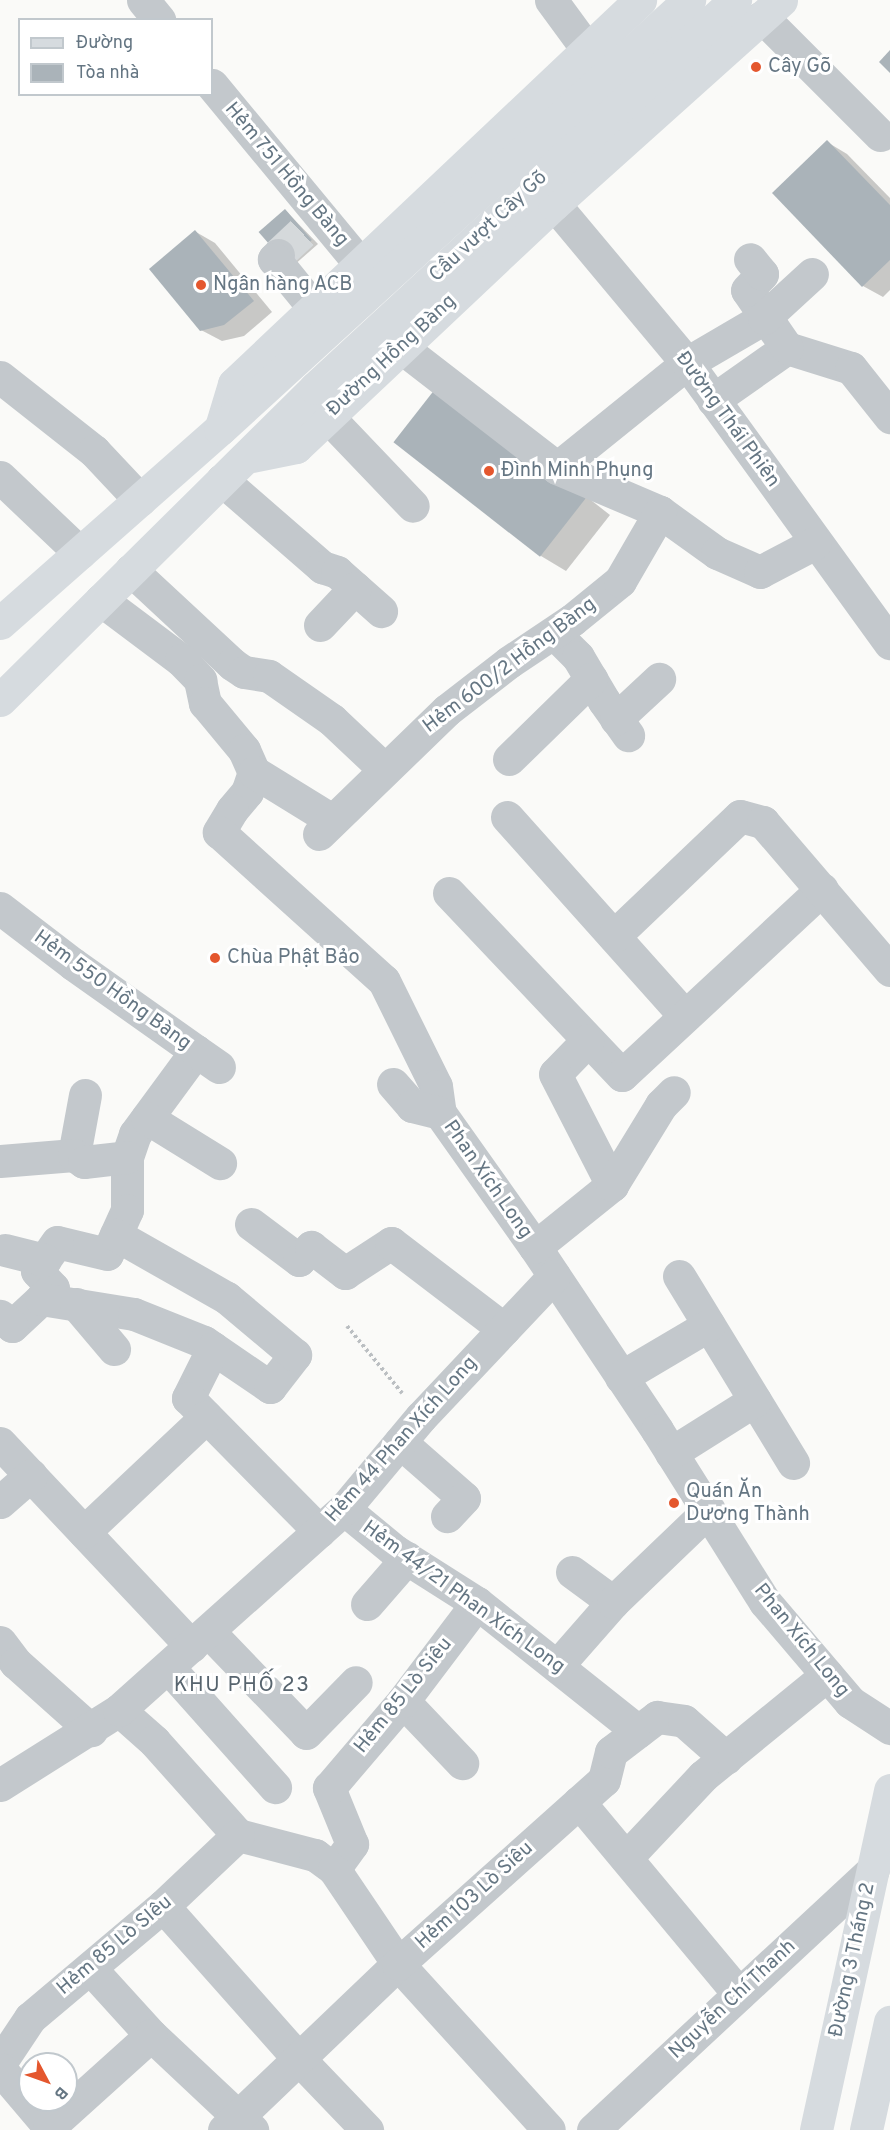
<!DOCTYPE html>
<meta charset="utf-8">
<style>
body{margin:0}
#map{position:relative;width:890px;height:2130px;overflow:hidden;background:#fafaf8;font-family:Overpass,sans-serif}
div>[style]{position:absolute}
.shadow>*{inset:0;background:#0003}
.building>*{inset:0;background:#aab3b9;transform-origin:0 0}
.minor-tunnel>*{height:33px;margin-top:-16.5px;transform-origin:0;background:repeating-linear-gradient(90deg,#d5d9db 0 33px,transparent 0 49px)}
.path>*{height:4px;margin-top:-2px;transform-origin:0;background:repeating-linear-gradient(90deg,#bbbfc2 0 3px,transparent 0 6px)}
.minor>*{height:33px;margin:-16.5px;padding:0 16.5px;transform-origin:16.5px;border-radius:16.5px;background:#c3c8cc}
.major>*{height:33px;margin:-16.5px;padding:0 16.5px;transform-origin:16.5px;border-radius:16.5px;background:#d6dbdf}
.dots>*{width:16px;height:16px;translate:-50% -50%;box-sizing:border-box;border:3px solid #fff;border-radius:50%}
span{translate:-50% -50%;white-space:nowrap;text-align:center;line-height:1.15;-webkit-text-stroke:6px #fff;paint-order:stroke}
.poi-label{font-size:20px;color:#657683}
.left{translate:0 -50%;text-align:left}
.street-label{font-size:20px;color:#657683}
.neighbourhood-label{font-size:21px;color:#57646e;letter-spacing:1.5px}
.legend{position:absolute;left:18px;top:18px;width:195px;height:78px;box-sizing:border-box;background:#fff;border:2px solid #c1c8cd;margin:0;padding:8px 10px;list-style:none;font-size:18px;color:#657683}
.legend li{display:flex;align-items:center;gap:12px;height:30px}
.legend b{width:30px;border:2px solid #c1c8cd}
.north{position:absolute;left:18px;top:2052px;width:60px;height:60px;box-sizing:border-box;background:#fff;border:2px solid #c1c8cd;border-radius:50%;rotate:131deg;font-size:16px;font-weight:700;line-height:24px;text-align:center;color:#657683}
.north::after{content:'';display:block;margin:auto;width:21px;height:27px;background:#e4572e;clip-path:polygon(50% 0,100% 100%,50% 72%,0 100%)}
</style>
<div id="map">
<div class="shadow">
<i style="clip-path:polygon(827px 142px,847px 154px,890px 198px,890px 290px,883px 297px,863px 286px)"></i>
<i style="clip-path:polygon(285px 210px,318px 244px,293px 266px)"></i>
<i style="clip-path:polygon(196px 232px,215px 243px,272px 312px,244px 336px,222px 341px,201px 330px)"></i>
<i style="clip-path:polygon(464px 401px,610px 515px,566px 571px,541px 556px)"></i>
</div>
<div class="building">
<i style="clip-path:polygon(890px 50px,890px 73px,879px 62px)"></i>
<i style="clip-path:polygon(827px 140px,890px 205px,890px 260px,862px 287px,772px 193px)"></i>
<i style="left:285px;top:209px;width:41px;height:35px;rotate:49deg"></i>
<i style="clip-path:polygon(195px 230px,254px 301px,224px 325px,200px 331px,149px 269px)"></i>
<i style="left:439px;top:384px;width:186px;height:74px;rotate:38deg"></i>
</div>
<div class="minor-tunnel">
<i style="left:278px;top:255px;width:35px;rotate:-43deg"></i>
</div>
<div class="path">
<i style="left:347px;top:1326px;width:87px;rotate:50.6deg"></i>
</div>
<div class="minor">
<i style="left:143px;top:0;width:26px;rotate:51deg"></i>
<i style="left:551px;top:0;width:61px;rotate:53.7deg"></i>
<i style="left:762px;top:17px;width:167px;rotate:45deg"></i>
<i style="left:212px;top:85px;width:234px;rotate:50.4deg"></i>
<i style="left:554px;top:204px;width:207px;rotate:50.1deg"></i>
<i style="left:687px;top:363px;width:346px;rotate:54.1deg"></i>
<i style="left:278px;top:255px;width:6px;rotate:135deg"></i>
<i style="left:274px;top:259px;width:63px;rotate:50.8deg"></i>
<i style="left:402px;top:348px;width:196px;rotate:37.7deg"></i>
<i style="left:557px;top:468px;width:112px;rotate:23.1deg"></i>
<i style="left:660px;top:512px;width:70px;rotate:35.7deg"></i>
<i style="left:717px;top:553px;width:47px;rotate:23.8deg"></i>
<i style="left:760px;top:572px;width:62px;rotate:-27.8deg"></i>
<i style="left:787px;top:348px;width:67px;rotate:17.4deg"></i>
<i style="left:851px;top:368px;width:63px;rotate:51.5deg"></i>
<i style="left:0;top:377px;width:120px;rotate:38.2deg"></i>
<i style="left:94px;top:451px;width:67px;rotate:46.8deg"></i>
<i style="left:713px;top:400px;width:90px;rotate:-35.1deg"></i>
<i style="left:787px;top:348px;width:70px;rotate:-124.6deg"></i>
<i style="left:747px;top:290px;width:22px;rotate:-47deg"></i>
<i style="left:762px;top:274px;width:19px;rotate:-129deg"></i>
<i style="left:327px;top:416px;width:124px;rotate:46.3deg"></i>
<i style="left:557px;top:468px;width:167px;rotate:-38.9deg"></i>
<i style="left:687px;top:363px;width:89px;rotate:-30.3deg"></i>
<i style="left:764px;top:318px;width:65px;rotate:-42.5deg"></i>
<i style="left:0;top:477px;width:110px;rotate:43.5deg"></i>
<i style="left:222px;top:480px;width:133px;rotate:41deg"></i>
<i style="left:322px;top:567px;width:16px;rotate:18deg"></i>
<i style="left:337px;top:572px;width:59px;rotate:41.6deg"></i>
<i style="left:131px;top:570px;width:138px;rotate:42.9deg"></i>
<i style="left:232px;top:664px;width:14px;rotate:34deg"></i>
<i style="left:244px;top:672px;width:25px;rotate:9deg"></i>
<i style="left:269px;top:676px;width:77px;rotate:34.9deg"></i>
<i style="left:332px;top:720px;width:70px;rotate:43.3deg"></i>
<i style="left:101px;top:600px;width:100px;rotate:36.9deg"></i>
<i style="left:181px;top:660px;width:28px;rotate:46deg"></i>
<i style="left:200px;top:680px;width:24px;rotate:78deg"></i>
<i style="left:205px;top:703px;width:61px;rotate:50.3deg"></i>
<i style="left:244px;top:750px;width:24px;rotate:66deg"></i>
<i style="left:254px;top:772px;width:21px;rotate:109deg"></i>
<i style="left:247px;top:792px;width:23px;rotate:130deg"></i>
<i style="left:232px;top:810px;width:26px;rotate:121deg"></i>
<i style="left:219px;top:832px;width:222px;rotate:42.1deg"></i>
<i style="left:384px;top:981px;width:117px;rotate:63.7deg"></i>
<i style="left:436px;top:1086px;width:27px;rotate:82deg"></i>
<i style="left:440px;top:1113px;width:164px;rotate:54.7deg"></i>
<i style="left:535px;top:1247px;width:220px;rotate:56.3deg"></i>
<i style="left:657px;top:1430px;width:203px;rotate:57.9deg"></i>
<i style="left:765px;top:1602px;width:131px;rotate:49.6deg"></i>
<i style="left:850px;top:1702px;width:48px;rotate:33deg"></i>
<i style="left:320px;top:625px;width:51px;rotate:-46.6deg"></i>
<i style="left:554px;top:633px;width:34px;rotate:45deg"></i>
<i style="left:578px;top:657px;width:51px;rotate:59.4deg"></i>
<i style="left:604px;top:701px;width:42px;rotate:54.8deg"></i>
<i style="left:616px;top:719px;width:59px;rotate:-42.9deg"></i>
<i style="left:509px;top:759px;width:115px;rotate:-44.3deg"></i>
<i style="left:254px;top:772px;width:92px;rotate:31.6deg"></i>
<i style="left:507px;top:817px;width:267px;rotate:48.2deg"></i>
<i style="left:319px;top:834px;width:178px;rotate:-44.1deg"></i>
<i style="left:447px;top:710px;width:78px;rotate:-37.7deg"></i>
<i style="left:509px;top:662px;width:76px;rotate:-33.7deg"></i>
<i style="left:572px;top:620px;width:62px;rotate:-39.1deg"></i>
<i style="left:620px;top:581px;width:80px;rotate:-59.9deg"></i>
<i style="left:449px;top:893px;width:251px;rotate:46.5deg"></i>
<i style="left:622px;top:1075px;width:273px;rotate:-42.9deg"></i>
<i style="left:0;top:908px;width:92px;rotate:37.5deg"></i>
<i style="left:73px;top:964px;width:151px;rotate:35.3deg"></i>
<i style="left:196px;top:1051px;width:103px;rotate:126.3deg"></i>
<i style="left:135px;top:1134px;width:24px;rotate:109deg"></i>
<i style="left:127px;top:1157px;width:53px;rotate:90deg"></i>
<i style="left:127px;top:1210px;width:48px;rotate:114.4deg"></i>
<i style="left:107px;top:1254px;width:51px;rotate:-166.5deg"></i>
<i style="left:57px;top:1242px;width:35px;rotate:125deg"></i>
<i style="left:37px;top:1271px;width:23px;rotate:47deg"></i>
<i style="left:53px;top:1288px;width:56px;rotate:137.2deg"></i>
<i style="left:12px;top:1326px;width:16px;rotate:-140deg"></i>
<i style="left:614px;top:936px;width:174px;rotate:-43.6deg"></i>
<i style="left:740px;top:816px;width:24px;rotate:15deg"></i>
<i style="left:763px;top:822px;width:195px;rotate:49.4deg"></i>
<i style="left:588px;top:1040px;width:47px;rotate:134.1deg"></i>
<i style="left:555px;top:1074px;width:125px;rotate:62.8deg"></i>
<i style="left:196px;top:1051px;width:28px;rotate:35deg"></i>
<i style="left:393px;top:1084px;width:29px;rotate:49deg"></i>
<i style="left:412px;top:1106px;width:29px;rotate:14deg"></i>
<i style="left:147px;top:1118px;width:86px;rotate:31.7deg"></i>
<i style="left:74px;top:1155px;width:61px;rotate:-79.6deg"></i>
<i style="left:0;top:1161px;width:74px;rotate:-4.6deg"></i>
<i style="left:74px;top:1155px;width:12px;rotate:35deg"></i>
<i style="left:84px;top:1162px;width:43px;rotate:-6.6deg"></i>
<i style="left:251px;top:1224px;width:60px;rotate:36.9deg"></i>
<i style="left:299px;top:1260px;width:18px;rotate:-47deg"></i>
<i style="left:311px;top:1247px;width:43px;rotate:37.4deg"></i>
<i style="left:345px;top:1273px;width:55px;rotate:-33.1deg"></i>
<i style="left:391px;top:1243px;width:142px;rotate:37.3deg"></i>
<i style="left:535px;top:1247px;width:99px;rotate:-38.8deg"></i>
<i style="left:612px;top:1185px;width:94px;rotate:-58.5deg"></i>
<i style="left:661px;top:1105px;width:18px;rotate:-45deg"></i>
<i style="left:5px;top:1250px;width:41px;rotate:14deg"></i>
<i style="left:679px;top:1276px;width:219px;rotate:58.6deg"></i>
<i style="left:41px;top:1299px;width:94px;rotate:9.2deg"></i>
<i style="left:134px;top:1314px;width:75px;rotate:21.8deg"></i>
<i style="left:204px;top:1342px;width:80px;rotate:34.3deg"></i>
<i style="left:270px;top:1387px;width:41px;rotate:-52deg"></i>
<i style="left:295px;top:1355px;width:89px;rotate:-140deg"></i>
<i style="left:227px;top:1298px;width:128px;rotate:-150.4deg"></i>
<i style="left:76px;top:1304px;width:59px;rotate:49.8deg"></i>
<i style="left:213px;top:1348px;width:56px;rotate:116.6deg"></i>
<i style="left:188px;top:1398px;width:187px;rotate:45.4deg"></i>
<i style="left:621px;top:1377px;width:102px;rotate:-30.6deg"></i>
<i style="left:400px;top:1442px;width:85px;rotate:41.2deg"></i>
<i style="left:464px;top:1498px;width:25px;rotate:133deg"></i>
<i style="left:0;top:1443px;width:279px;rotate:46.7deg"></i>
<i style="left:671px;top:1453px;width:99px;rotate:-32.2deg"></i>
<i style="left:0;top:1502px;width:41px;rotate:-41.1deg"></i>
<i style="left:344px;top:1509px;width:66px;rotate:39.5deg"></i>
<i style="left:395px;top:1551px;width:97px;rotate:32.4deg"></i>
<i style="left:477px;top:1603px;width:206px;rotate:38.5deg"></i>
<i style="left:84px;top:1532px;width:168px;rotate:-43.3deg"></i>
<i style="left:572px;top:1572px;width:51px;rotate:36.2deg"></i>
<i style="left:367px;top:1604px;width:61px;rotate:-49deg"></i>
<i style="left:208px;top:1631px;width:141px;rotate:46.1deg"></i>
<i style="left:306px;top:1733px;width:71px;rotate:-45.6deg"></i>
<i style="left:0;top:1642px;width:26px;rotate:53deg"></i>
<i style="left:16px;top:1663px;width:101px;rotate:41.8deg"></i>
<i style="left:557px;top:1666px;width:85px;rotate:-48.8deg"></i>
<i style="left:613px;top:1602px;width:133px;rotate:-43.8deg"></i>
<i style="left:168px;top:1667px;width:161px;rotate:48.3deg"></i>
<i style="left:403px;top:1701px;width:86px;rotate:46.4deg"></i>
<i style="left:119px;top:1710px;width:47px;rotate:41.5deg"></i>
<i style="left:154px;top:1741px;width:126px;rotate:48.2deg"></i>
<i style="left:238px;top:1835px;width:80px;rotate:14.6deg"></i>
<i style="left:315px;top:1855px;width:24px;rotate:36deg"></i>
<i style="left:334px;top:1869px;width:115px;rotate:56deg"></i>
<i style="left:398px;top:1964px;width:224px;rotate:47.7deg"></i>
<i style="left:0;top:1785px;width:141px;rotate:-32.2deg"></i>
<i style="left:119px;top:1710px;width:302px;rotate:-41.8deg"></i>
<i style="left:344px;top:1509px;width:120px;rotate:-50.1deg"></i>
<i style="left:421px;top:1417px;width:194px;rotate:-46.7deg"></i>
<i style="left:579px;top:1802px;width:250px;rotate:50.2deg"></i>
<i style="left:626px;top:1858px;width:112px;rotate:-46.8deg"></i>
<i style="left:703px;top:1776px;width:160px;rotate:-39.2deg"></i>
<i style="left:334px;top:1869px;width:31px;rotate:-54deg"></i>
<i style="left:352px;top:1844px;width:61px;rotate:-112.3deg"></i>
<i style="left:329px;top:1788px;width:114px;rotate:-49.6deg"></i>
<i style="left:403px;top:1701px;width:123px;rotate:-52.9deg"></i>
<i style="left:163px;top:1906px;width:203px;rotate:48.4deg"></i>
<i style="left:298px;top:2058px;width:100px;rotate:46.2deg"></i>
<i style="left:90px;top:1968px;width:91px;rotate:47.7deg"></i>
<i style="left:151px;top:2035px;width:139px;rotate:43.2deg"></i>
<i style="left:0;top:2063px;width:54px;rotate:-56.3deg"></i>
<i style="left:30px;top:2018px;width:174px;rotate:-40.1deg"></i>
<i style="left:163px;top:1906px;width:103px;rotate:-43.4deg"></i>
<i style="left:0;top:2069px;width:80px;rotate:49.6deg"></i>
<i style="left:49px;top:2127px;width:137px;rotate:-42deg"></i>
<i style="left:224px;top:2130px;width:240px;rotate:-43.7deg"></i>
<i style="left:398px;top:1964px;width:276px;rotate:-41.8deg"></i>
<i style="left:604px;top:1780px;width:29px;rotate:-76deg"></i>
<i style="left:611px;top:1752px;width:58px;rotate:-37.3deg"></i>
<i style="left:657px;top:1717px;width:27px;rotate:8deg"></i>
<i style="left:684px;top:1721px;width:56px;rotate:41.4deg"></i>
<i style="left:593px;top:2130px;width:382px;rotate:-42.9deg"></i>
</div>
<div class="major">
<i style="left:221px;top:427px;width:45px;rotate:-73.2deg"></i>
<i style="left:234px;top:384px;width:559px;rotate:-43.4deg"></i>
<i style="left:247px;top:457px;width:50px;rotate:-11.5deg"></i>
<i style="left:296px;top:447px;width:354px;rotate:-43.3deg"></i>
<i style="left:554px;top:204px;width:305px;rotate:-41.9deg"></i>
<i style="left:0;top:623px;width:293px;rotate:-41.4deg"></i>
<i style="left:220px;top:429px;width:636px;rotate:-42.45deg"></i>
<i style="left:0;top:700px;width:443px;rotate:-44.7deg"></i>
<i style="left:315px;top:388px;width:572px;rotate:-42.73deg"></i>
<i style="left:816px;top:2130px;width:348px;rotate:-77.7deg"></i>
<i style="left:866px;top:2130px;width:111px;rotate:-77.5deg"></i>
</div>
<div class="dots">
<i style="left:756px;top:67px;background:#e4572e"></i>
<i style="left:201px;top:285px;background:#e4572e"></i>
<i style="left:489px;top:471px;background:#e4572e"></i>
<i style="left:215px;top:958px;background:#e4572e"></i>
<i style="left:674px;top:1503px;background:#e4572e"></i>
</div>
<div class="poi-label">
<span class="left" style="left:768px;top:67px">Cây Gõ</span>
<span class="left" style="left:213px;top:285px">Ngân hàng ACB</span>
<span class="left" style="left:501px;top:471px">Đình Minh Phụng</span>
<span class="left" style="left:227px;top:958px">Chùa Phật Bảo</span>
<span class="left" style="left:686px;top:1504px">Quán Ăn<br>Dương Thành</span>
</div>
<div class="street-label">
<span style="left:286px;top:175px;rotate:50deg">Hẻm 751 Hồng Bàng</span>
<span style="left:489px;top:227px;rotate:-43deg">Cầu vượt Cây Gõ</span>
<span style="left:392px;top:356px;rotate:-43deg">Đường Hồng Bàng</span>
<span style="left:727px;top:420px;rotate:54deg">Đường Thái Phiên</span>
<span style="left:510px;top:666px;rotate:-37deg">Hẻm 600/2 Hồng Bàng</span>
<span style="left:112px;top:991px;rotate:36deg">Hẻm 550 Hồng Bàng</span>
<span style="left:487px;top:1180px;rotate:55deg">Phan Xích Long</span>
<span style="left:402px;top:1440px;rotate:-48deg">Hẻm 44 Phan Xích Long</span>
<span style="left:463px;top:1598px;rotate:36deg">Hẻm 44/21 Phan Xích Long</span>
<span style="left:801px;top:1641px;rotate:51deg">Phan Xích Long</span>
<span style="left:404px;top:1696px;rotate:-51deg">Hẻm 85 Lò Siêu</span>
<span style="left:475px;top:1896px;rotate:-42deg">Hẻm 103 Lò Siêu</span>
<span style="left:115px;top:1946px;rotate:-40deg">Hẻm 85 Lò SIêu</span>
<span style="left:853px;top:1960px;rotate:-78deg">Đường 3 Tháng 2</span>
<span style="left:733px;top:2000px;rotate:-43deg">Nguyễn Chí Thanh</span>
</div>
<div class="neighbourhood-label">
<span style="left:242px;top:1686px">KHU PHỐ 23</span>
</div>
<ul class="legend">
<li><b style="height:8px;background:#d6dbdf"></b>Đường</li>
<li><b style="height:16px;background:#aab3b9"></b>Tòa nhà</li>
</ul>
<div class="north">B</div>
</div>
